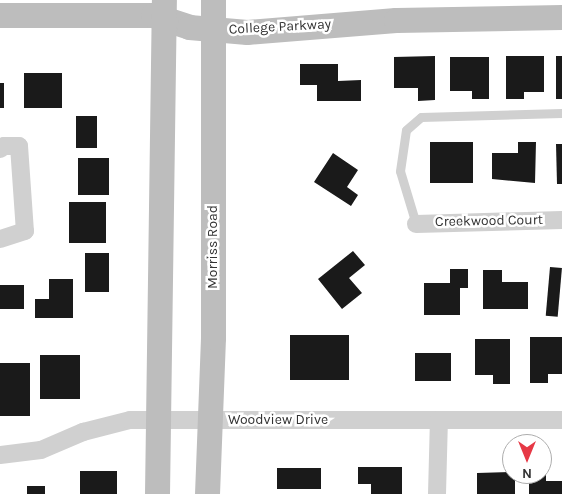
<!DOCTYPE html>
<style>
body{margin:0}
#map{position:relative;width:562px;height:494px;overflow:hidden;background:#fff;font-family:Karla,sans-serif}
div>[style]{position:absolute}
.building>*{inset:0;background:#1a1a1a;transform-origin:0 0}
.service>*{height:9px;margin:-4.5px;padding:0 4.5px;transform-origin:4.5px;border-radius:4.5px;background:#d0d0d0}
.minor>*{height:18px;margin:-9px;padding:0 9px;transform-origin:9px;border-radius:9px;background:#d0d0d0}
.secondary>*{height:25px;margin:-12.5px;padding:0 12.5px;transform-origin:12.5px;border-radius:12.5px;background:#bdbdbd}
span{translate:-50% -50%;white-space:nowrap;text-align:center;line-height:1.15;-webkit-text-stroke:5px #fff;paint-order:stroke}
.street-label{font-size:14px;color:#333}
.north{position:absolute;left:502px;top:434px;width:50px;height:50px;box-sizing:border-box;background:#fff;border:1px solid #adadad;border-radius:50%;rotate:180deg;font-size:14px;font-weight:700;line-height:20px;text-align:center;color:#333}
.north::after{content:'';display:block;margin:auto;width:18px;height:22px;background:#e63946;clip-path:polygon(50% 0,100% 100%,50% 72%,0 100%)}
</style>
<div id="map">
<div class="building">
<i style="clip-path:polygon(435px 56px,435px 100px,418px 101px,418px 88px,394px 88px,394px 57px)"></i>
<i style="clip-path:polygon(506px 56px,544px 56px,544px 92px,524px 92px,524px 99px,506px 99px)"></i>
<i style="left:556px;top:56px;width:6px;height:43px"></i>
<i style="clip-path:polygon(450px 57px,489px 57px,489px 99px,472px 99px,472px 91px,450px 91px)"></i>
<i style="clip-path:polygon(300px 64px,338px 64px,338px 81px,361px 80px,361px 101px,317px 101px,317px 85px,300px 85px)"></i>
<i style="left:24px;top:73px;width:38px;height:35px"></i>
<i style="left:0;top:83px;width:4px;height:25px"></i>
<i style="left:76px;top:116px;width:21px;height:32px"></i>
<i style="left:430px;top:142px;width:43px;height:41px"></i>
<i style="clip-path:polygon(518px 142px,536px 142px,535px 183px,492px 179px,492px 153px,518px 153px)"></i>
<i style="clip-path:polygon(556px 144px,562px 144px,562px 184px,557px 184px)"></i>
<i style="clip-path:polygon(333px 153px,358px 170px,347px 187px,358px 195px,351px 206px,314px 182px)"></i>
<i style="left:78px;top:158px;width:31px;height:37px"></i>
<i style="left:69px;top:202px;width:37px;height:41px"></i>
<i style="clip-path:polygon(353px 251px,365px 265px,349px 278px,362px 293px,342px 309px,318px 279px)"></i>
<i style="left:85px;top:253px;width:24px;height:39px"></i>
<i style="left:550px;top:267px;width:12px;height:49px;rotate:5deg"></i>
<i style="clip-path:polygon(450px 269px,468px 269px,468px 288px,460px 288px,460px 315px,424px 315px,424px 283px,450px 283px)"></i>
<i style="clip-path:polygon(483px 270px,502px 270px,502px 282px,528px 282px,528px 309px,483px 309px)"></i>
<i style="clip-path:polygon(49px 279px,73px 279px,73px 318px,35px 318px,35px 299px,49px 299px)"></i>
<i style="left:0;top:285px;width:24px;height:24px"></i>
<i style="left:290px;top:335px;width:59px;height:45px"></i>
<i style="clip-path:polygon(530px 337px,562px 337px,562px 374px,548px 374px,548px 383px,530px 383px)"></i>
<i style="clip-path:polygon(475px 339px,510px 339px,510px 384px,493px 384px,493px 375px,475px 375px)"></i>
<i style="left:415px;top:353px;width:36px;height:28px"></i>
<i style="left:40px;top:355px;width:40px;height:44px"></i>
<i style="left:0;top:363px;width:30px;height:53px"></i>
<i style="clip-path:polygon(542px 466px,546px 466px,546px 481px,562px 481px,562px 494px,529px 494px,529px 474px,542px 474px)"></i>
<i style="clip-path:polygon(358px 467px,402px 467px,402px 494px,371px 494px,371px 484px,358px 484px)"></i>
<i style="left:277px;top:468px;width:44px;height:21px"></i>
<i style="left:80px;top:471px;width:37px;height:23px"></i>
<i style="clip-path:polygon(512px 472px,515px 474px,515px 494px,477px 494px,477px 473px)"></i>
<i style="left:27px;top:486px;width:18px;height:8px"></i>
</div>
<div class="service">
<i style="left:416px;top:224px;width:55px;rotate:-106.8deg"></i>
<i style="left:400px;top:171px;width:41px;rotate:-81.7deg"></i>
<i style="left:406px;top:130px;width:20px;rotate:-41deg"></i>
<i style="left:421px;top:117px;width:141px;rotate:-1.6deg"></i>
</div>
<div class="minor">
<i style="left:0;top:149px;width:5px;rotate:-37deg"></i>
<i style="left:4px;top:146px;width:15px"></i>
<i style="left:19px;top:146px;width:85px;rotate:86deg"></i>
<i style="left:25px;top:231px;width:26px;rotate:162deg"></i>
<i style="left:416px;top:224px;width:146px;rotate:-1.6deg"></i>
<i style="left:0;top:455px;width:41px;rotate:-7deg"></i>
<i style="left:41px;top:450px;width:46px;rotate:-23.2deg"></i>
<i style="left:83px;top:432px;width:49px;rotate:-14.3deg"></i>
<i style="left:130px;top:420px;width:432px"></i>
<i style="left:437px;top:494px;width:74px;rotate:-88.5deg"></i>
</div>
<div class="secondary">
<i style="left:0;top:15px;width:153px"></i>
<i style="left:153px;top:15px;width:38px;rotate:18deg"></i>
<i style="left:189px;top:27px;width:58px;rotate:4.9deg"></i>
<i style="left:247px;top:32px;width:149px;rotate:-4.6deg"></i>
<i style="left:396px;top:20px;width:166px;rotate:-1deg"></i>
<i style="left:157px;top:494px;width:494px;rotate:-89.2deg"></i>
<i style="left:207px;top:494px;width:157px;rotate:-87.8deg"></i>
<i style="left:213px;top:337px;width:337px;rotate:-90deg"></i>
</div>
<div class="street-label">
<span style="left:280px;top:27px;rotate:-3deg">College Parkway</span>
<span style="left:489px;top:221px;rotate:-1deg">Creekwood Court</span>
<span style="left:213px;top:247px;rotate:-90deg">Morriss Road</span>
<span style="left:278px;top:420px">Woodview Drive</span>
</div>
<div class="north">N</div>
</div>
